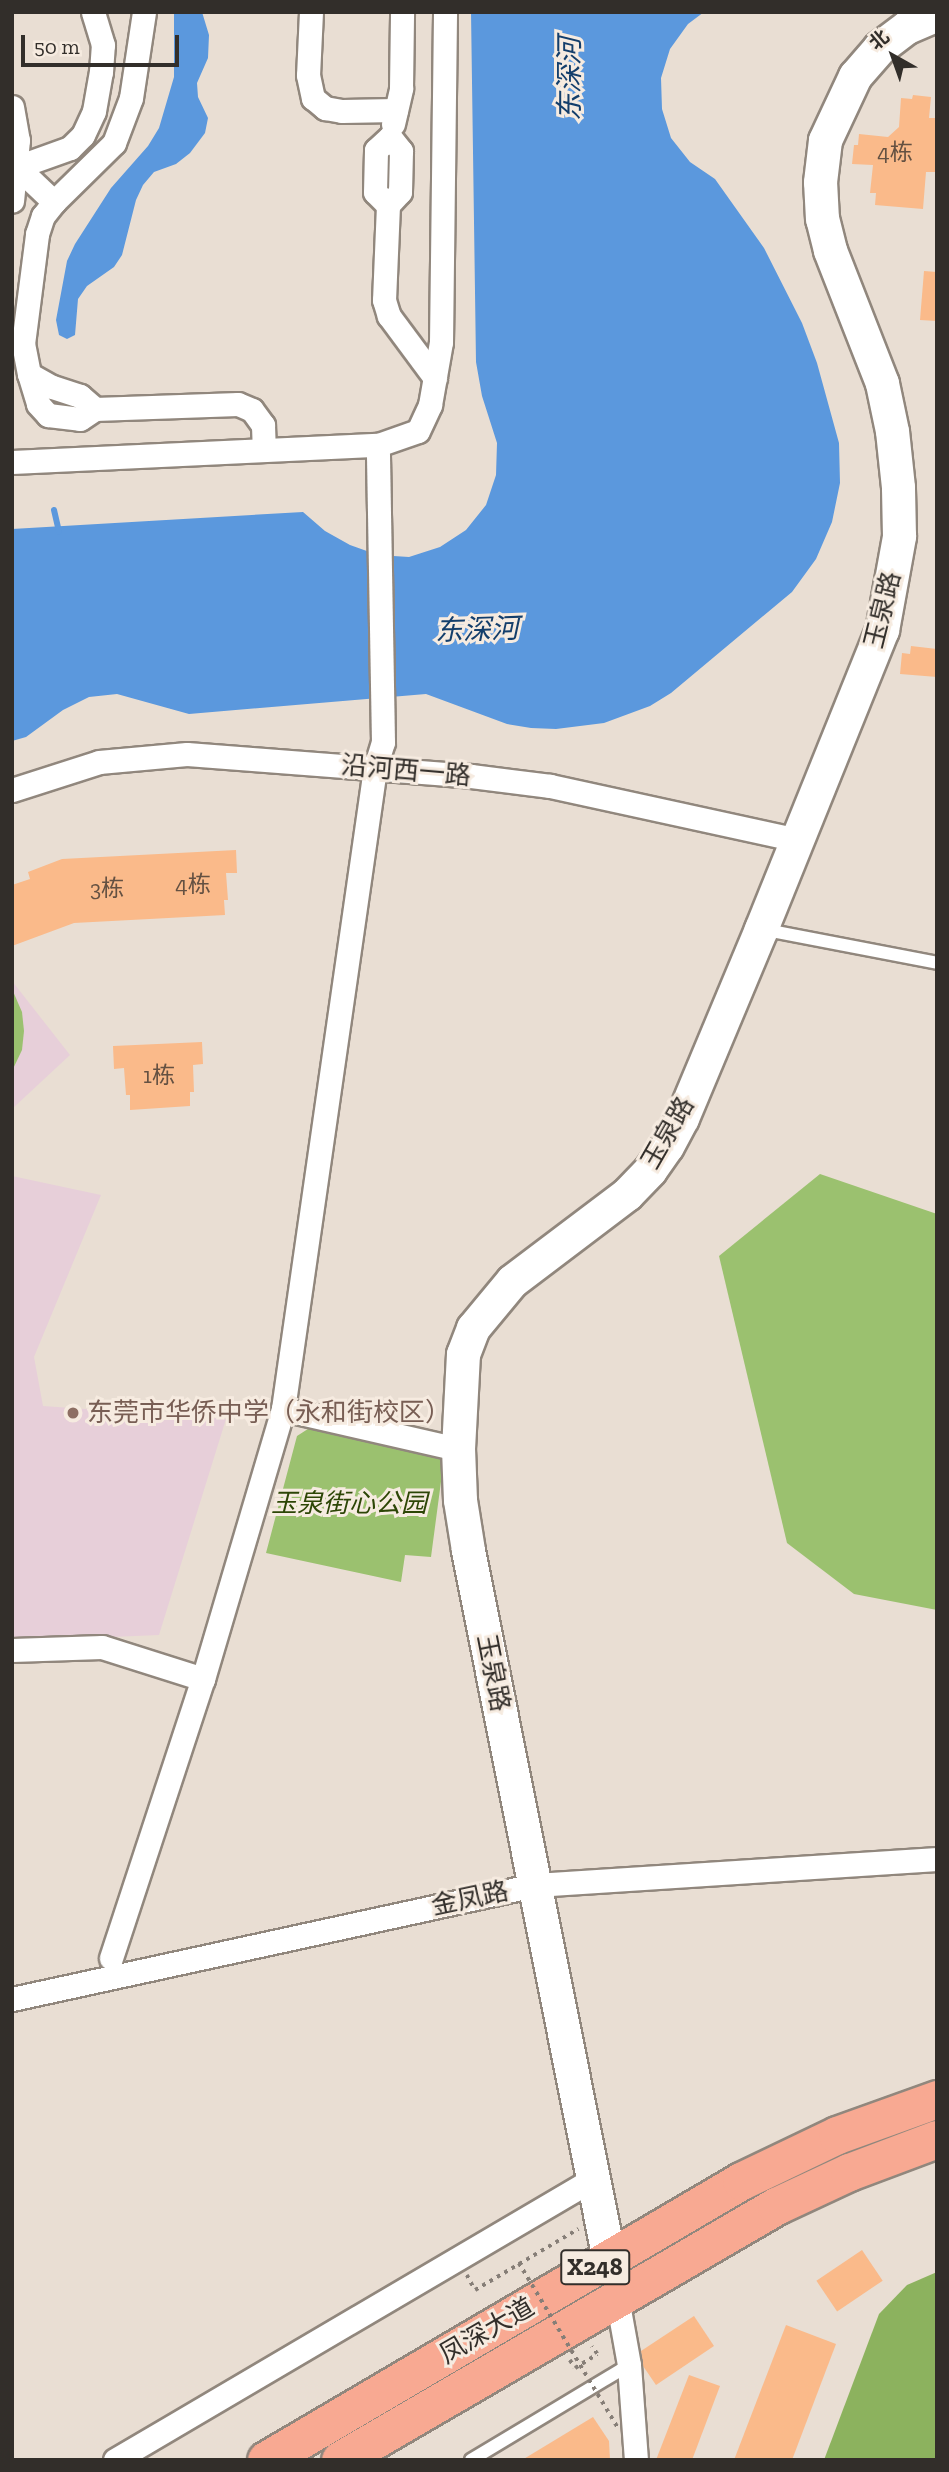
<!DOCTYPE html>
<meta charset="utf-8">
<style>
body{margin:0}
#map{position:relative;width:949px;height:2472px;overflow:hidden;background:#e9ded3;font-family:"Zilla Slab","Noto Sans SC",serif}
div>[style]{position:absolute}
.education>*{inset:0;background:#e7cfd9}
.green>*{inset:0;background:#9bc16f}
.forest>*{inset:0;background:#8cb25e}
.water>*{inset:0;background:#5b98dd}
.stream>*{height:6px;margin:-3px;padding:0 3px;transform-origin:3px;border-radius:3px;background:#5b98dd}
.building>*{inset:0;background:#faba8a;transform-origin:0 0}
.path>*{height:3.5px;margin-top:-1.75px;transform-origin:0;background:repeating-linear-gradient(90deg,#867e77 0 3.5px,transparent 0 8.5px)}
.roads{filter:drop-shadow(2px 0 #91877d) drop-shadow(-2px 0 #91877d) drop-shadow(0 2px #91877d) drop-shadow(0 -2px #91877d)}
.lane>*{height:12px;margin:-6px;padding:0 6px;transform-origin:6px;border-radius:6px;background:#fff}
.street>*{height:23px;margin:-11.5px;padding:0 11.5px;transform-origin:11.5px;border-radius:11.5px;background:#fff}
.secondary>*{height:33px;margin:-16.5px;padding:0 16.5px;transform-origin:16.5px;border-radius:16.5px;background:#fff}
.primary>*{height:37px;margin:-18.5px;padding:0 18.5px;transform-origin:18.5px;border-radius:18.5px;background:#f8a992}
.path-bridge>*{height:3.5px;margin-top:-1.75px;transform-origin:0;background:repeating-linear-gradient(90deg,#867e77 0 3.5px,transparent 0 8.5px)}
.dots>*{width:19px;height:19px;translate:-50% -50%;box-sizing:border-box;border:4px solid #f6ebe0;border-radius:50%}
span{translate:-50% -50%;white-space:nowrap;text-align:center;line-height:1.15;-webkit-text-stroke:6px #f6ebe0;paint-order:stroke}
.number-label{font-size:23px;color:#645142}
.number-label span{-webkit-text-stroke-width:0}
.shield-label span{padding:2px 5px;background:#f6ebe0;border:2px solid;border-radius:5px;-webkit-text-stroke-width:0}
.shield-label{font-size:24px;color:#322e2a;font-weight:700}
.street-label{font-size:26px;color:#322e2a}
.education-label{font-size:26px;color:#785e54}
.left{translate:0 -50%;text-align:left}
.park-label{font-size:26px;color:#2d4606;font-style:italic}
.water-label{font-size:28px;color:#133e6b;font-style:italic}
.frame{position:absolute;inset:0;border:14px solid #322e2a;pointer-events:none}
.north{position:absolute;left:858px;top:21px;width:70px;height:70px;-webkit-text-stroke:5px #f6ebe0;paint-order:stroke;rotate:320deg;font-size:19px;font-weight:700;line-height:28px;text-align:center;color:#322e2a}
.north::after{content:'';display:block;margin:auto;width:24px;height:32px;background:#322e2a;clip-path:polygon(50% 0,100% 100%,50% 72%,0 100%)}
.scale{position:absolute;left:21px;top:35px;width:158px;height:32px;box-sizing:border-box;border:4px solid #322e2a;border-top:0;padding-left:9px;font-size:21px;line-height:24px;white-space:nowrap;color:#322e2a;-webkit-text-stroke:5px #f6ebe0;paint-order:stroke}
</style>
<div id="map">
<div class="education">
<i style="clip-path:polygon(12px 981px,70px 1055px,12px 1109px)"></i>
<i style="clip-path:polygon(12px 1176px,101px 1195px,34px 1357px,43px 1406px,226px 1419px,159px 1635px,12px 1641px)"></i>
</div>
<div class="green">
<i style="clip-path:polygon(12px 989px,22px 1012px,24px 1031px,22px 1050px,12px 1071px)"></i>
<i style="clip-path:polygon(820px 1174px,937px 1214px,937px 1610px,854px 1594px,787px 1543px,719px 1256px)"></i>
<i style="clip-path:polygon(311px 1427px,444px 1459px,431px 1557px,405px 1555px,401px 1582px,266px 1553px,297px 1436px)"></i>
</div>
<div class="forest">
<i style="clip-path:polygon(937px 2272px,937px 2460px,824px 2460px,879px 2314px,907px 2285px)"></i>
</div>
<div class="water">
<i style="clip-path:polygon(174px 12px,202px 12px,209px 35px,208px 58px,197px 83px,198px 97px,208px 118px,205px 133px,190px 153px,176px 164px,154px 172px,143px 185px,136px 200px,122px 255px,114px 267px,87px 286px,78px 299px,75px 335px,67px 339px,59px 335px,56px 320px,67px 261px,75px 244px,111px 188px,148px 146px,159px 128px,174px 77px)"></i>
<i style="clip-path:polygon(471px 12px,704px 12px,688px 24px,670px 49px,661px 78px,662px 109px,671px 138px,690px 162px,715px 179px,764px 248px,802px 323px,817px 363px,839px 443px,840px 483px,832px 522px,816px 559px,792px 592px,671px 693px,650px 706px,604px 723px,556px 729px,531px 728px,507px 724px,426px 694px,189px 714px,117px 694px,89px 697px,63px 710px,26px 737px,12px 741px,12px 529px,303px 512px,325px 531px,350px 545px,378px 555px,409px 557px,440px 547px,466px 530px,486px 505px,496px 475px,497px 443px,482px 396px,476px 362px)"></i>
</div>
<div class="stream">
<i style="left:54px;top:510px;width:22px;rotate:77deg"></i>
</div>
<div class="building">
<i style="clip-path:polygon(913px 95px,931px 97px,929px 118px,937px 118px,937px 172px,926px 172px,923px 209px,875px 205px,876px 193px,870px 193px,873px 165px,852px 164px,854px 145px,858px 145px,859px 134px,888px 137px,899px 127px,901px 98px,912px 99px)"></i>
<i style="clip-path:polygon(924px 271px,937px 272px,937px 321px,920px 320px)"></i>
<i style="clip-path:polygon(911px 646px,937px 649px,937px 677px,900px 674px,902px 653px,910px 654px)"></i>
<i style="clip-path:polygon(236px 850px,237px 873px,226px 873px,228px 900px,224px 900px,225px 915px,74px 923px,12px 946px,12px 885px,30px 879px,28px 872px,62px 859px)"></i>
<i style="clip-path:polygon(202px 1042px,203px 1064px,193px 1065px,194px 1092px,190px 1092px,190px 1106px,130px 1110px,130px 1095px,126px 1095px,124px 1068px,114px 1069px,113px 1046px)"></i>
<i style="left:862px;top:2250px;width:37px;height:55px;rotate:56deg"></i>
<i style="clip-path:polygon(694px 2316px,714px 2346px,656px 2385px,643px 2366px,641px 2351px)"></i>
<i style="clip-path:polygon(786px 2325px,836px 2344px,792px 2460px,734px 2460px)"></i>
<i style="clip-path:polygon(689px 2375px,720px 2386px,692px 2460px,656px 2460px)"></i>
<i style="clip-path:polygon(593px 2417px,609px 2441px,610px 2460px,522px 2460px)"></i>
</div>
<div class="path">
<i style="left:467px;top:2275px;width:17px;rotate:62deg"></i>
<i style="left:475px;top:2290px;width:120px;rotate:-30.6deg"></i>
<i style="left:570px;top:2360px;width:9px;rotate:58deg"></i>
<i style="left:575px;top:2368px;width:26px;rotate:-32deg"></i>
<i style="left:597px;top:2354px;width:9px;rotate:-126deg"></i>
</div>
<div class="roads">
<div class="lane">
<i style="left:761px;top:929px;width:179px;rotate:10.9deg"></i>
<i style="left:471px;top:2460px;width:184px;rotate:-31deg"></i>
</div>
<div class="street">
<i style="left:311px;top:12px;width:63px;rotate:92.7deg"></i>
<i style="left:308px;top:75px;width:24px;rotate:78deg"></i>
<i style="left:313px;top:98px;width:16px;rotate:40deg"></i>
<i style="left:325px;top:108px;width:17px;rotate:10deg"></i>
<i style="left:342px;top:111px;width:54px;rotate:-1.1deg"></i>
<i style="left:12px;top:107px;width:34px;rotate:80deg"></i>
<i style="left:18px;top:140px;width:61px;rotate:95.6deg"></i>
<i style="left:393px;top:124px;width:37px;rotate:-77deg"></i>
<i style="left:401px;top:88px;width:76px;rotate:-89.2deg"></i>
<i style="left:54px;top:202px;width:51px;rotate:-136.6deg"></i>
<i style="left:17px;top:167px;width:56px;rotate:-19.7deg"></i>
<i style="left:70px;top:148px;width:18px;rotate:-45deg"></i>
<i style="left:83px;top:135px;width:26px;rotate:-65deg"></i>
<i style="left:94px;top:111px;width:40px;rotate:-80deg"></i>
<i style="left:101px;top:72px;width:27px;rotate:-86deg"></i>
<i style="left:103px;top:45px;width:34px;rotate:-107deg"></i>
<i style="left:388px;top:205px;width:18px;rotate:-135deg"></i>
<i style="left:375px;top:192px;width:42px;rotate:-88.6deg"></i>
<i style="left:376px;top:150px;width:19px;rotate:-43deg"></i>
<i style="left:390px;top:137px;width:18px;rotate:52deg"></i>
<i style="left:401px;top:151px;width:41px;rotate:91.4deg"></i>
<i style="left:400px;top:192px;width:18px;rotate:133deg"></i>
<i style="left:388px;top:205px;width:95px;rotate:92.4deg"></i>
<i style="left:384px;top:300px;width:17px;rotate:73deg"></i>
<i style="left:389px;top:316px;width:77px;rotate:53.4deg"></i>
<i style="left:29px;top:374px;width:31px;rotate:-101deg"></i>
<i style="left:23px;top:344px;width:111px;rotate:-82.7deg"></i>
<i style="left:37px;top:234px;width:19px;rotate:-72deg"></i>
<i style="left:43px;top:216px;width:18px;rotate:-52deg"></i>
<i style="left:54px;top:202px;width:84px;rotate:-44.5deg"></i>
<i style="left:114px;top:143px;width:48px;rotate:-69.3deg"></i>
<i style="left:131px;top:98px;width:87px;rotate:-81.4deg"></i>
<i style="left:95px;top:409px;width:20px;rotate:-139deg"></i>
<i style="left:80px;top:396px;width:29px;rotate:-162deg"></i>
<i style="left:52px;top:387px;width:26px;rotate:-151deg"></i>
<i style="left:29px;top:374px;width:31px;rotate:73deg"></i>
<i style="left:38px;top:404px;width:15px;rotate:48deg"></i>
<i style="left:48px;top:415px;width:32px;rotate:7deg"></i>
<i style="left:80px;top:419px;width:18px;rotate:-34deg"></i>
<i style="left:95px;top:409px;width:143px;rotate:-2deg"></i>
<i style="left:238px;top:404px;width:15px;rotate:23deg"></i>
<i style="left:252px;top:410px;width:19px;rotate:54deg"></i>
<i style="left:263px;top:425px;width:25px;rotate:88deg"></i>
<i style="left:12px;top:462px;width:366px;rotate:-2.7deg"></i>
<i style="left:378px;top:445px;width:42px;rotate:-19.3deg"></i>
<i style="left:418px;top:431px;width:29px;rotate:-65deg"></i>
<i style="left:430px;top:405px;width:64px;rotate:-80.1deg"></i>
<i style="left:441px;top:342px;width:330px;rotate:-89.3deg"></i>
<i style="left:12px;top:790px;width:91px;rotate:-17.8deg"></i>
<i style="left:99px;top:762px;width:88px;rotate:-5.2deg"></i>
<i style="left:187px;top:754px;width:285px;rotate:4.4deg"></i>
<i style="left:471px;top:776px;width:80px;rotate:7.2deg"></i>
<i style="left:550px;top:786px;width:254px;rotate:12.3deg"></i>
<i style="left:283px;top:1409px;width:180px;rotate:12.9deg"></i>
<i style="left:12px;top:1650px;width:90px;rotate:-1.9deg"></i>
<i style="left:102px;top:1647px;width:106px;rotate:17.6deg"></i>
<i style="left:111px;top:1958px;width:294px;rotate:-71.8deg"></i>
<i style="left:203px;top:1679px;width:282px;rotate:-73.5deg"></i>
<i style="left:283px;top:1409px;width:648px;rotate:-81.83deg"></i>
<i style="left:375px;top:768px;width:27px;rotate:-73deg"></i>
<i style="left:383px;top:742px;width:297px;rotate:-91deg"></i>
<i style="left:12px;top:1999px;width:535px;rotate:-12.3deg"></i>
<i style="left:535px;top:1885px;width:403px;rotate:-3.7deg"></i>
<i style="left:617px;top:2298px;width:68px;rotate:79.8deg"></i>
<i style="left:629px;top:2365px;width:95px;rotate:85.8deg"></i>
<i style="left:115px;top:2460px;width:554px;rotate:-30.45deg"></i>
</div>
<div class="secondary">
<i style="left:609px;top:2259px;width:723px;rotate:-101.25deg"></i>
<i style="left:468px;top:1550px;width:51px;rotate:-99.1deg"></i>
<i style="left:460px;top:1500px;width:51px;rotate:-92.2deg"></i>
<i style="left:458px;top:1449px;width:95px;rotate:-87deg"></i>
<i style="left:463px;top:1354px;width:28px;rotate:-69deg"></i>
<i style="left:473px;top:1328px;width:61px;rotate:-50.3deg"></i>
<i style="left:512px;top:1281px;width:144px;rotate:-37.1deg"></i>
<i style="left:627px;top:1194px;width:33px;rotate:-46deg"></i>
<i style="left:650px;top:1170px;width:29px;rotate:-55deg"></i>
<i style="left:667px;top:1146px;width:32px;rotate:-62deg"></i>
<i style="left:682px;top:1118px;width:205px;rotate:-67.3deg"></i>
<i style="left:761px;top:929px;width:323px;rotate:-68deg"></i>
<i style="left:882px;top:630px;width:96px;rotate:-79.7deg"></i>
<i style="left:899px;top:536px;width:49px;rotate:-91.2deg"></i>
<i style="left:898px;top:487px;width:56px;rotate:-96.1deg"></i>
<i style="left:892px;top:431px;width:49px;rotate:-101.8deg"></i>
<i style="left:882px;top:383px;width:143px;rotate:-111.4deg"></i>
<i style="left:830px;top:250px;width:32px;rotate:-104deg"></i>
<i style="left:822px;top:219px;width:37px;rotate:-93deg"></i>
<i style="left:820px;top:182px;width:42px;rotate:-83.2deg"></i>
<i style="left:825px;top:140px;width:71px;rotate:-64.9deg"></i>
<i style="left:855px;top:76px;width:37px;rotate:-49deg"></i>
<i style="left:879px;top:48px;width:35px;rotate:-37deg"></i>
<i style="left:907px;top:27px;width:33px;rotate:-23deg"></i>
</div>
<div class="primary">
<i style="left:266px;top:2460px;width:551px;rotate:-30.43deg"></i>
<i style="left:741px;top:2181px;width:106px;rotate:-25.6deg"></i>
<i style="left:837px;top:2135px;width:106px;rotate:-19.8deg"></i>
<i style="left:340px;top:2460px;width:505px;rotate:-30.22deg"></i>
<i style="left:776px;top:2206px;width:81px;rotate:-25deg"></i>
<i style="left:849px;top:2172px;width:94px;rotate:-20.6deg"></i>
</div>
</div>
<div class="path-bridge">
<i style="left:519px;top:2263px;width:192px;rotate:59deg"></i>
</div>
<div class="dots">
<i style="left:73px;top:1413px;background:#8d6e63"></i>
</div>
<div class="number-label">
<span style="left:895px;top:152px">4栋</span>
<span style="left:193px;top:884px">4栋</span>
<span style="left:107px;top:888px">3栋</span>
<span style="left:159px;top:1075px">1栋</span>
</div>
<div class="shield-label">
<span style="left:595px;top:2267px">X248</span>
</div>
<div class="street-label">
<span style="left:883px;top:610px;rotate:-76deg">玉泉路</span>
<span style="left:406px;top:771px;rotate:5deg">沿河西一路</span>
<span style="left:668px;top:1133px;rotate:-60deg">玉泉路</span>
<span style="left:493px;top:1673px;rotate:79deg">玉泉路</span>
<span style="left:470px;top:1899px;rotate:-12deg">金凤路</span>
<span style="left:487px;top:2331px;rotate:-30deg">凤深大道</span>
</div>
<div class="education-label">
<span class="left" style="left:87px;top:1413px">东莞市华侨中学（永和街校区）</span>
</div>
<div class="park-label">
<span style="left:349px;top:1504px">玉泉街心公园</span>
</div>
<div class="water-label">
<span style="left:570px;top:79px;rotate:-90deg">东深河</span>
<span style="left:477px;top:630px;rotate:-2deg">东深河</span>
</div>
<div class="frame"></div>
<div class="north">北</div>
<div class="scale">50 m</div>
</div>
